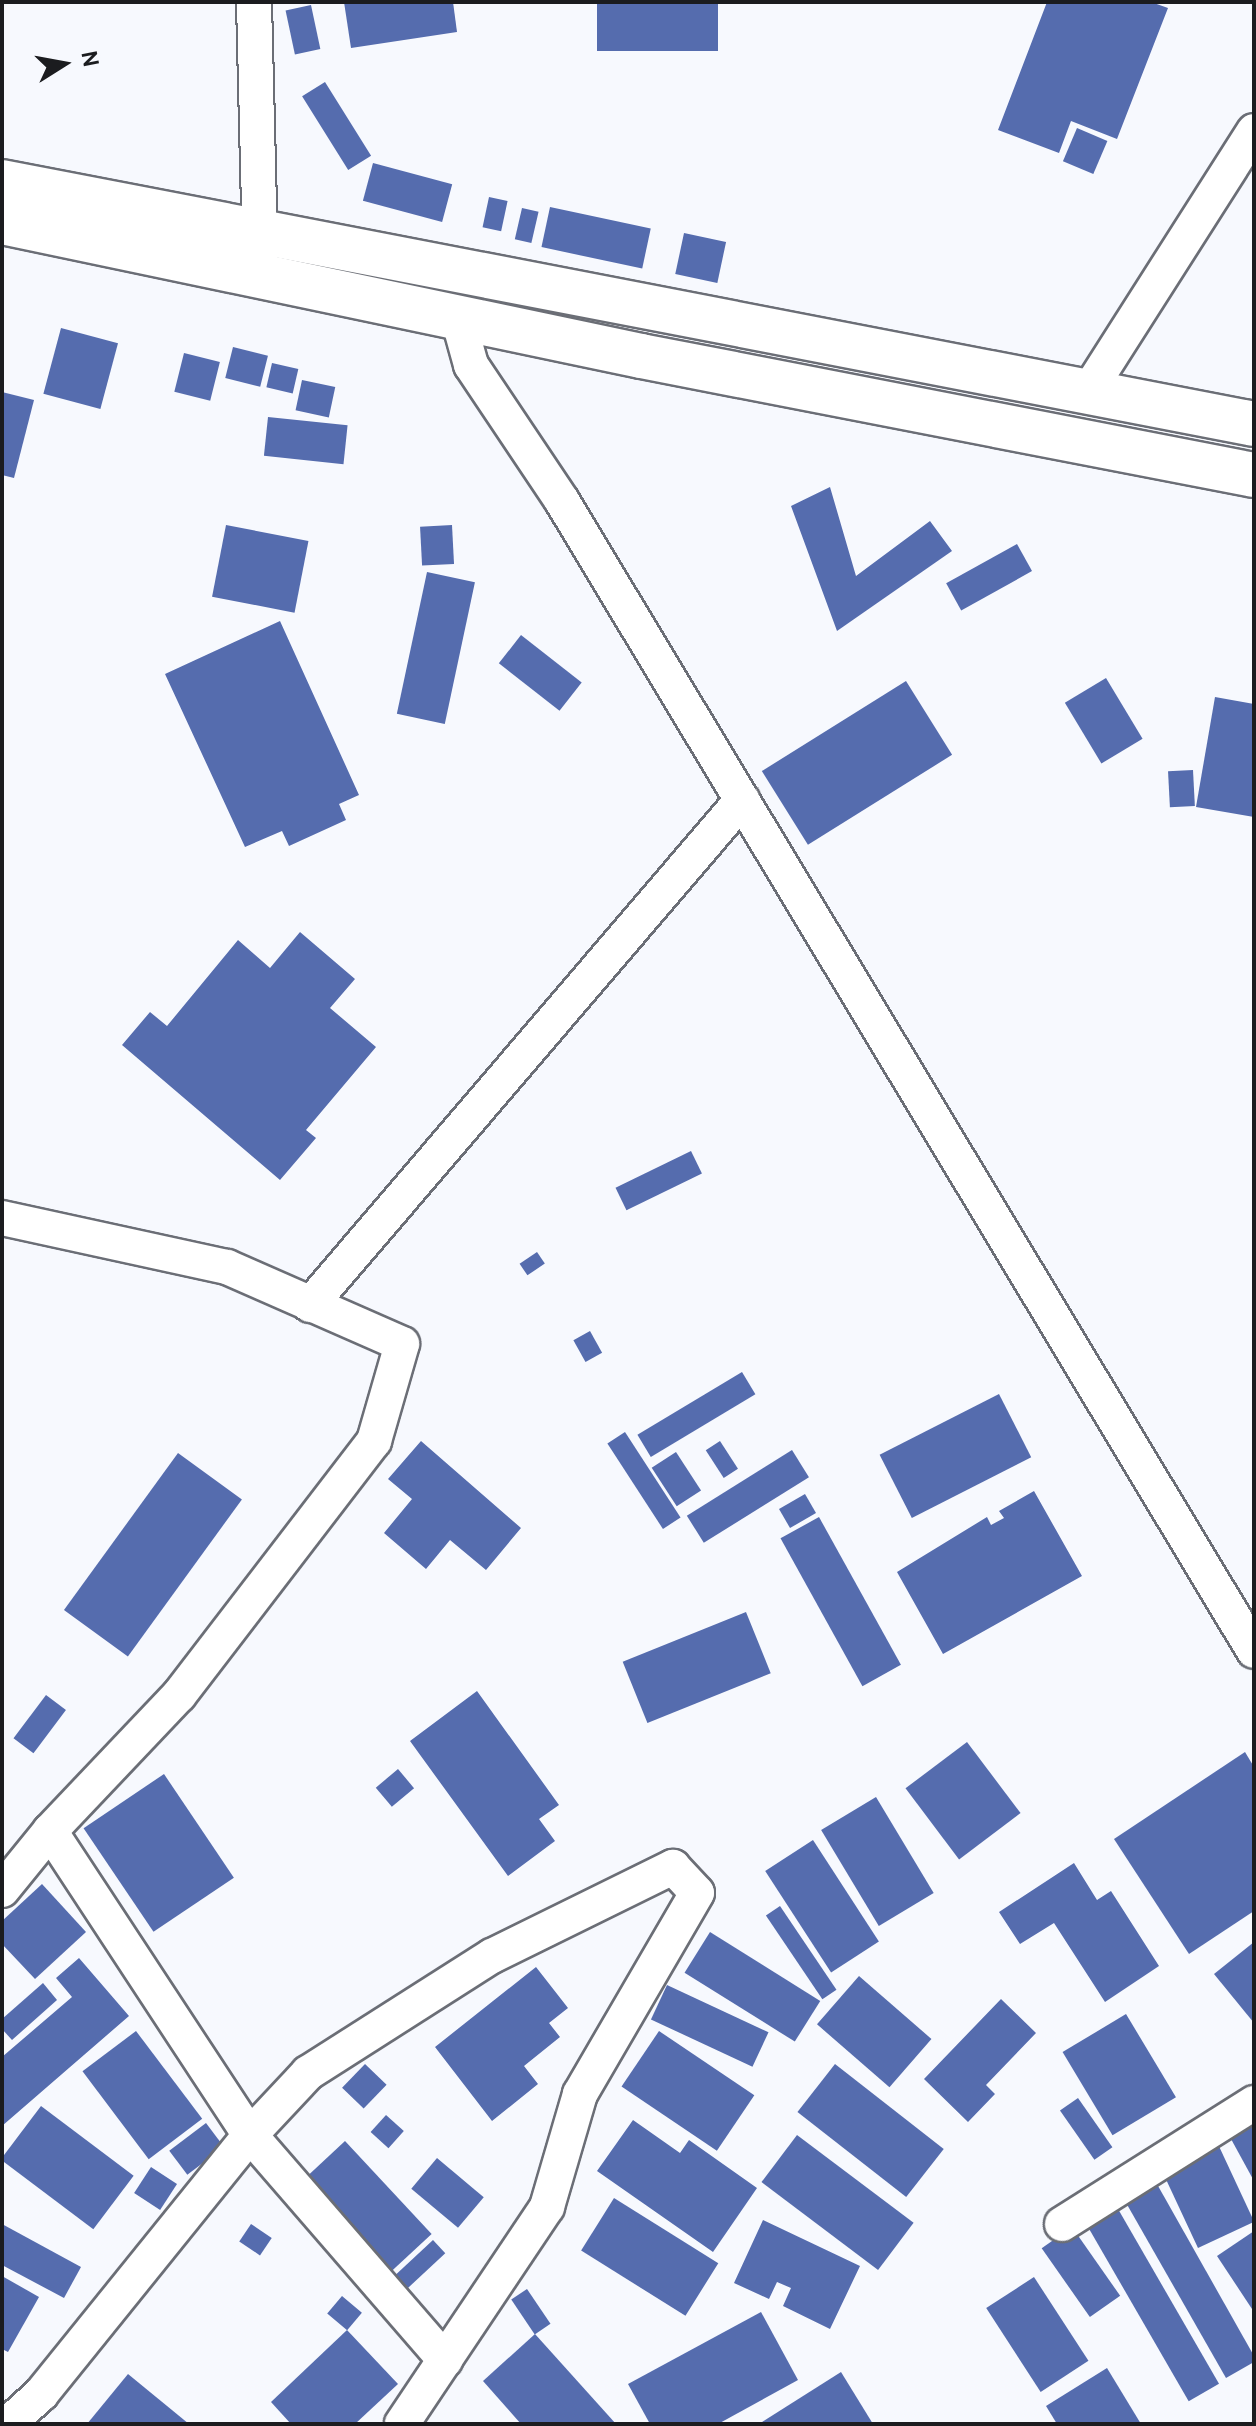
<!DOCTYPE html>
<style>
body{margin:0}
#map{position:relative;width:1256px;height:2426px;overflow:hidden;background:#f7f9fe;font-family:Overpass,sans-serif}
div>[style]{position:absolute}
.building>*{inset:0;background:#556cae;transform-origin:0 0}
.roads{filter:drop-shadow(2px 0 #6b6e76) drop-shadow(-2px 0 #6b6e76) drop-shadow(0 2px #6b6e76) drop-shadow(0 -2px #6b6e76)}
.street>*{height:34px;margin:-17px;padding:0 17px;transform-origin:17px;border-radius:17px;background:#fff}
.secondary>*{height:44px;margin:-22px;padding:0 22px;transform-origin:22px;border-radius:22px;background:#fff}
span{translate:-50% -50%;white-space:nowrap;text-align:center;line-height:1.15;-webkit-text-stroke:7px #f7f9fe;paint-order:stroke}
.frame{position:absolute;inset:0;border:4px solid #1b1c1f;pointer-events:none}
.north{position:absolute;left:24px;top:24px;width:80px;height:80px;-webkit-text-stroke:6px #f7f9fe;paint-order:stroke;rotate:79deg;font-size:22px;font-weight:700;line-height:32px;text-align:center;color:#1b1c1f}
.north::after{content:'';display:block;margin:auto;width:28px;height:36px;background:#1b1c1f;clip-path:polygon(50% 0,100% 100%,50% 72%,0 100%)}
</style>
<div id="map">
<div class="building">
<i style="clip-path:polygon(344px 2px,453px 2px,457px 32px,351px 48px)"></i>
<i style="left:597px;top:2px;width:121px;height:49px"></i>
<i style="clip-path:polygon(1047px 2px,1151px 2px,1168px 8px,1117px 139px,1071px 121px,1059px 153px,998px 130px)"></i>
<i style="left:311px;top:5px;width:45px;height:26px;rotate:78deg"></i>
<i style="left:325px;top:82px;width:87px;height:27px;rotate:58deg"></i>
<i style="left:1077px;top:128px;width:33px;height:36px;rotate:23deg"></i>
<i style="left:373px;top:163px;width:82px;height:39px;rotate:15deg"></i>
<i style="left:489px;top:197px;width:19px;height:31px;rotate:12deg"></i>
<i style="left:550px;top:207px;width:103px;height:41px;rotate:12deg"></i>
<i style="left:522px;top:208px;width:17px;height:32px;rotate:13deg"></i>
<i style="left:684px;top:233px;width:43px;height:42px;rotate:12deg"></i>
<i style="left:61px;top:328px;width:59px;height:68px;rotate:15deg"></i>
<i style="left:233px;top:347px;width:36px;height:32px;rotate:14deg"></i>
<i style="left:184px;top:353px;width:37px;height:40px;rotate:14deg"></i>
<i style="left:272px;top:363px;width:27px;height:25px;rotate:13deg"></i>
<i style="left:302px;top:380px;width:34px;height:31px;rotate:12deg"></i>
<i style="clip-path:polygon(2px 392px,34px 400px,14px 478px,2px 475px)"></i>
<i style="left:268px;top:417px;width:80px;height:39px;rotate:6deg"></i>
<i style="clip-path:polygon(830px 487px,856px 576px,930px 521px,952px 551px,837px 631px,791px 506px)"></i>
<i style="left:226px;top:525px;width:84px;height:73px;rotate:11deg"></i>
<i style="left:452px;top:525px;width:39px;height:32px;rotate:87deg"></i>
<i style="left:1017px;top:544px;width:31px;height:81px;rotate:61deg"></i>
<i style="left:427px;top:572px;width:49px;height:145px;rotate:12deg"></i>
<i style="clip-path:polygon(280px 621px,359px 795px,339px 804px,346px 820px,289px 846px,282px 831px,245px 847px,165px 674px)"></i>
<i style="left:521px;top:635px;width:77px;height:36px;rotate:38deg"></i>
<i style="left:1106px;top:678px;width:71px;height:48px;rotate:59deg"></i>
<i style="left:906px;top:681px;width:87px;height:170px;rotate:58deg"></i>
<i style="clip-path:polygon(1215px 697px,1254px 704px,1254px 817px,1196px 807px)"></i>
<i style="left:1193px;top:770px;width:36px;height:25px;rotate:87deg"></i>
<i style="clip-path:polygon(300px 932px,355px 979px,330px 1008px,376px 1047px,306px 1130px,316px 1138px,280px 1180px,122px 1045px,150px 1012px,167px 1026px,238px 940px,270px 968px)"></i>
<i style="left:691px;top:1151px;width:25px;height:84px;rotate:64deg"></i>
<i style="left:537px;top:1252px;width:14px;height:21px;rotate:56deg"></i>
<i style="left:590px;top:1331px;width:25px;height:19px;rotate:61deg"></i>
<i style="left:742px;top:1372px;width:26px;height:122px;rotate:59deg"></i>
<i style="left:999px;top:1394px;width:71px;height:134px;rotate:63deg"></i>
<i style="left:625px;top:1432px;width:102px;height:21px;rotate:57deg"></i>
<i style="clip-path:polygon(421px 1441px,521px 1528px,486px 1570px,450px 1540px,426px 1569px,384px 1533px,412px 1499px,388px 1479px)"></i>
<i style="left:720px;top:1441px;width:33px;height:17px;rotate:57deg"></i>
<i style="left:792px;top:1450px;width:32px;height:124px;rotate:58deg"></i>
<i style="left:676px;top:1452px;width:46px;height:29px;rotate:57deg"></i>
<i style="left:178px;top:1453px;width:79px;height:194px;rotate:36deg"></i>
<i style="clip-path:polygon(1034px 1491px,1082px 1576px,943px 1654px,897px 1572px,987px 1517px,991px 1525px,1004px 1518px,999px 1511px)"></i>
<i style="left:805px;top:1494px;width:22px;height:30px;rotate:60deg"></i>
<i style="left:819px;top:1517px;width:169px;height:44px;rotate:61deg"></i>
<i style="left:746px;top:1612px;width:66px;height:133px;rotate:68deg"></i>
<i style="clip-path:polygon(477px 1691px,559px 1805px,539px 1819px,555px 1841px,508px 1876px,410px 1741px)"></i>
<i style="left:46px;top:1695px;width:25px;height:54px;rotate:37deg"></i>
<i style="left:967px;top:1742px;width:89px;height:77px;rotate:53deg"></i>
<i style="clip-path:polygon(1245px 1752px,1254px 1767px,1254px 1911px,1189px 1954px,1114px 1839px)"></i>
<i style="left:398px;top:1769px;width:25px;height:29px;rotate:50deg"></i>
<i style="left:164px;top:1774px;width:125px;height:97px;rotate:56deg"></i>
<i style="left:876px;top:1797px;width:112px;height:64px;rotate:59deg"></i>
<i style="left:813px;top:1840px;width:121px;height:57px;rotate:57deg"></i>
<i style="clip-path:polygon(1074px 1863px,1097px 1900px,1111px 1891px,1159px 1966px,1105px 2002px,1054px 1923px,1020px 1944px,999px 1912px)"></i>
<i style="clip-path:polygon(42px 1884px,86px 1932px,35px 1979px,2px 1944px,2px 1921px)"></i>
<i style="left:780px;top:1906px;width:101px;height:17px;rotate:56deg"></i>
<i style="left:710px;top:1932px;width:130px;height:48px;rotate:32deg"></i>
<i style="clip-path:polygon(1254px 1942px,1254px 2023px,1214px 1974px)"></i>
<i style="clip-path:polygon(79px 1958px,129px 2016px,2px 2126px,2px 2057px,72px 1997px,56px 1978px)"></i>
<i style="clip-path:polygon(536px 1967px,568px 2008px,549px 2023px,560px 2037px,524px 2066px,538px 2084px,492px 2121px,435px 2047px)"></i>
<i style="left:859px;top:1976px;width:96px;height:64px;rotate:41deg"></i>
<i style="clip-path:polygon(43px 1983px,57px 2000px,12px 2040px,2px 2029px,2px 2019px)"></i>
<i style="left:667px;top:1985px;width:112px;height:38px;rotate:25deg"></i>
<i style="clip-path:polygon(1001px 1999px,1036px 2033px,986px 2085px,995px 2094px,968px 2122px,924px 2079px)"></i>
<i style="left:1126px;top:2014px;width:97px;height:74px;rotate:59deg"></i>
<i style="left:136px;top:2031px;width:110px;height:67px;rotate:53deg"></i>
<i style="left:659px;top:2031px;width:115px;height:67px;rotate:34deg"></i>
<i style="left:365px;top:2064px;width:30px;height:33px;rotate:44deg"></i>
<i style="left:835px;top:2064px;width:138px;height:61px;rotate:38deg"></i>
<i style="left:1078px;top:2098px;width:60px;height:22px;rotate:55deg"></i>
<i style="left:41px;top:2106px;width:116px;height:67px;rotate:37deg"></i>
<i style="clip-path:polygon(1254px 2112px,1254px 2181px,1225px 2128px)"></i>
<i style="left:386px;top:2115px;width:24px;height:23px;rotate:42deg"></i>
<i style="clip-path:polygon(633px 2120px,680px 2153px,689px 2140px,757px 2188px,713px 2252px,597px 2171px)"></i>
<i style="left:206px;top:2123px;width:30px;height:46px;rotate:53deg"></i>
<i style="left:797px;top:2135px;width:146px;height:59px;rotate:37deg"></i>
<i style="left:345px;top:2141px;width:127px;height:59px;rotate:47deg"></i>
<i style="left:1217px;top:2142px;width:88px;height:62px;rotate:65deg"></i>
<i style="left:437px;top:2158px;width:61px;height:40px;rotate:40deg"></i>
<i style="left:151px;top:2167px;width:31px;height:31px;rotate:33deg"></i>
<i style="clip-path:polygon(1153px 2177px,1254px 2356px,1254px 2362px,1226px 2378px,1121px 2194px)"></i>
<i style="left:614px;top:2198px;width:123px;height:62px;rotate:32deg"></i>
<i style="left:1114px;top:2202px;width:210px;height:35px;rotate:60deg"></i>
<i style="clip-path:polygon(763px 2220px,860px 2266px,830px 2329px,783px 2306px,791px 2288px,777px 2282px,769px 2299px,734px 2283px)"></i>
<i style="clip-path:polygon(2px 2224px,81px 2267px,64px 2298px,2px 2265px)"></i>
<i style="left:251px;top:2224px;width:25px;height:21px;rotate:34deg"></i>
<i style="left:1072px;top:2227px;width:84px;height:37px;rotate:55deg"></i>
<i style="clip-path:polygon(1254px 2231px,1254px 2312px,1217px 2256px)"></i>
<i style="left:433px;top:2240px;width:18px;height:58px;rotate:47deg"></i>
<i style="clip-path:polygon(2px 2276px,39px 2297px,8px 2352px,2px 2349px)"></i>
<i style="left:1034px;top:2277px;width:100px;height:57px;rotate:57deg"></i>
<i style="left:527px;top:2289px;width:42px;height:19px;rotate:56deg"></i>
<i style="left:342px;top:2296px;width:26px;height:23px;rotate:40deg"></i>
<i style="clip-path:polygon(761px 2312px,798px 2380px,718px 2424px,650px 2424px,628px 2384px)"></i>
<i style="clip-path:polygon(347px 2330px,398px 2384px,355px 2424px,291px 2424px,271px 2402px)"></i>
<i style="clip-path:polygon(535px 2334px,616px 2424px,521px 2424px,483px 2381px)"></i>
<i style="clip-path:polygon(1107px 2368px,1141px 2424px,1057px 2424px,1046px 2406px)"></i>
<i style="clip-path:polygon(841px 2372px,873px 2424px,759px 2424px)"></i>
<i style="clip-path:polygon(128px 2374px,189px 2424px,87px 2424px)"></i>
</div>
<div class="roads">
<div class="street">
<i style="left:254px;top:2px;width:254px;rotate:88.6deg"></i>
<i style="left:458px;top:318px;width:49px;rotate:74.5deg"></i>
<i style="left:471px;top:365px;width:164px;rotate:56.2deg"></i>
<i style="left:562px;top:501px;width:1342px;rotate:58.96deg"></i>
<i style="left:1089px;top:390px;width:307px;rotate:-57.5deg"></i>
<i style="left:2px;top:1218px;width:230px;rotate:12.3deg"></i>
<i style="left:227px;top:1267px;width:191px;rotate:23.7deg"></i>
<i style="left:402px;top:1344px;width:101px;rotate:106.1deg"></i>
<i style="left:374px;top:1441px;width:320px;rotate:127.5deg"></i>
<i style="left:179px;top:1695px;width:187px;rotate:133.5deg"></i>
<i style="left:50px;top:1831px;width:76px;rotate:129.1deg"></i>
<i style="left:310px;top:1305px;width:665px;rotate:-49.45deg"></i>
<i style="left:50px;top:1831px;width:364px;rotate:56.7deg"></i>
<i style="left:250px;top:2135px;width:298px;rotate:49.1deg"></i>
<i style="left:1062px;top:2224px;width:227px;rotate:-32.2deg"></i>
<i style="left:8px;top:2424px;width:45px;rotate:-42.3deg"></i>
<i style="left:41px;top:2394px;width:333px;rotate:-51.1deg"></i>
<i style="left:250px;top:2135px;width:85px;rotate:-46.9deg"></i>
<i style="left:308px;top:2073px;width:218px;rotate:-32.5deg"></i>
<i style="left:492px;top:1956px;width:202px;rotate:-26.2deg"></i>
<i style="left:673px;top:1867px;width:35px;rotate:47deg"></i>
<i style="left:697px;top:1893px;width:233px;rotate:120.2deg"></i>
<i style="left:580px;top:2094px;width:118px;rotate:106.3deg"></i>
<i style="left:547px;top:2207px;width:261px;rotate:123.8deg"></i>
</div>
<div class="secondary">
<i style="left:2px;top:182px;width:1275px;rotate:10.94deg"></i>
<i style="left:2px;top:222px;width:653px;rotate:11.84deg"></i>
<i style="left:641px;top:356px;width:624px;rotate:10.99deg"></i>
</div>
</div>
<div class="frame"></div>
<div class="north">N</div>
</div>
